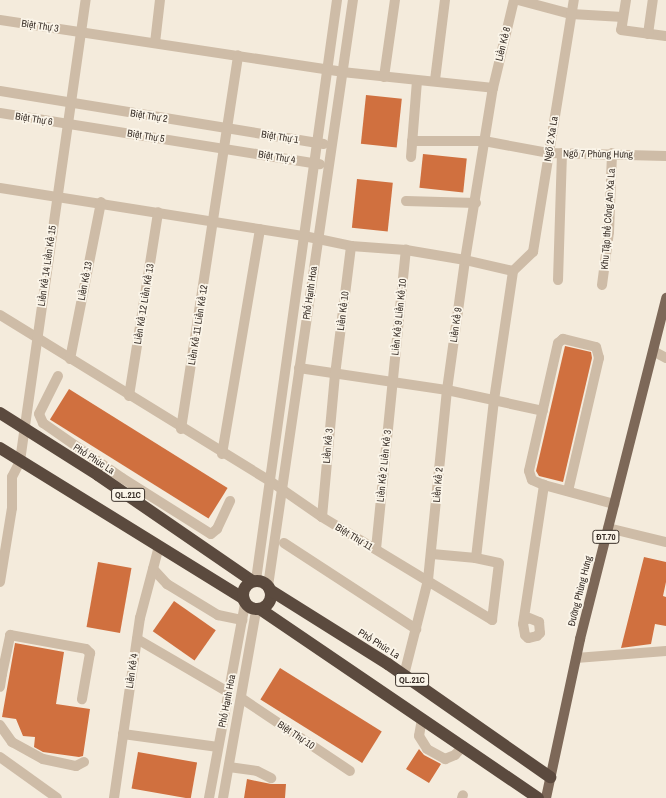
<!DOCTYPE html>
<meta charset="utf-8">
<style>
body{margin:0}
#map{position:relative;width:666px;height:798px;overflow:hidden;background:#f4ebdc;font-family:"Archivo Narrow",sans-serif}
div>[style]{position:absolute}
.building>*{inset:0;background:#d0703f;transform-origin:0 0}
.minor>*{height:10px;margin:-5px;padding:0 5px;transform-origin:5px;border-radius:5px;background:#cebca7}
.major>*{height:10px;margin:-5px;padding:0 5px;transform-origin:5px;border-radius:5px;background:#7d6858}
.highway>*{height:12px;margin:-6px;padding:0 6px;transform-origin:6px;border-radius:6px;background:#5b4a3e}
.highway>.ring{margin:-6px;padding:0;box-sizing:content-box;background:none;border:12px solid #5b4a3e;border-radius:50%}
span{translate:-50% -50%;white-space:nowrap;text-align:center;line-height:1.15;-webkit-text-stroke:3.5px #fbf5e9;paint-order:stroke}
.shield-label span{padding:1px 3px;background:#fbf5e9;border:1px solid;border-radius:3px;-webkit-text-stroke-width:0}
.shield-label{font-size:9px;color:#392f28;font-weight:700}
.street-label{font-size:10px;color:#392f28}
</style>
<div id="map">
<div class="building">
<i style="left:366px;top:95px;width:36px;height:49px;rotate:6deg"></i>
<i style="left:423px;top:154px;width:44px;height:34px;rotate:6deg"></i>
<i style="left:357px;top:179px;width:36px;height:49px;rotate:6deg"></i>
<i style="clip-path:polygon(565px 346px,591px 352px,592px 358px,563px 482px,539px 476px,536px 471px)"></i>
<i style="left:69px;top:389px;width:187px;height:36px;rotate:32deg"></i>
<i style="clip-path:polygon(644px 557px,666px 562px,666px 582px,663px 596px,666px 597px,666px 626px,655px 624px,651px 644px,621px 648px)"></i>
<i style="left:98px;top:562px;width:34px;height:66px;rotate:10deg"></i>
<i style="left:174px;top:601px;width:51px;height:37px;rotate:35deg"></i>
<i style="clip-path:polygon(15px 643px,64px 652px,56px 704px,90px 709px,83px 756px,79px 757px,43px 752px,34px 747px,35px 737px,23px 736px,16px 719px,2px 717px)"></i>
<i style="left:280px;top:668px;width:120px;height:37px;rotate:32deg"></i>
<i style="clip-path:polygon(419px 749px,424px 755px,441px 764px,429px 783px,406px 769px)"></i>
<i style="left:138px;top:752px;width:60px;height:37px;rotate:10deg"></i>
<i style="clip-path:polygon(247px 779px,271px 784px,286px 784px,285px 798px,244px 798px)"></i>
</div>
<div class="minor">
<i style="left:518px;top:0;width:55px;rotate:14.8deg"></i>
<i style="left:571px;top:14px;width:52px;rotate:3.3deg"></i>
<i style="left:626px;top:0;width:30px;rotate:99deg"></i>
<i style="left:621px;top:30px;width:45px;rotate:7.6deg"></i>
<i style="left:0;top:20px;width:346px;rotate:8.6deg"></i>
<i style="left:342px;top:72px;width:152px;rotate:6deg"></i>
<i style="left:648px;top:34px;width:34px;rotate:-82deg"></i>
<i style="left:155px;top:43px;width:43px;rotate:-83.4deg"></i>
<i style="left:384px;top:77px;width:78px;rotate:-81.9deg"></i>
<i style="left:435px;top:80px;width:81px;rotate:-82.9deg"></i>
<i style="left:0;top:91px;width:328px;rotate:9.3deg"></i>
<i style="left:0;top:113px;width:324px;rotate:9.1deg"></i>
<i style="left:412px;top:141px;width:72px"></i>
<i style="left:484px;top:141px;width:65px;rotate:10.6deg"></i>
<i style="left:548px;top:153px;width:118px;rotate:1.5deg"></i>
<i style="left:411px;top:157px;width:76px;rotate:-85.5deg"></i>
<i style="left:0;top:188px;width:308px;rotate:9deg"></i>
<i style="left:304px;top:236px;width:48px;rotate:12deg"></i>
<i style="left:351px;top:246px;width:55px;rotate:4.2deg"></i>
<i style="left:406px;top:250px;width:60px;rotate:9.6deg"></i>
<i style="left:465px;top:260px;width:49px;rotate:12.9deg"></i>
<i style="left:406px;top:201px;width:70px;rotate:1.6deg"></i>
<i style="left:513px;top:271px;width:28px;rotate:-44deg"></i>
<i style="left:533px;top:252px;width:255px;rotate:-80.8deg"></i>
<i style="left:558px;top:280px;width:127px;rotate:-88.2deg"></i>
<i style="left:602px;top:285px;width:53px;rotate:-82.5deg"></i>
<i style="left:609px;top:232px;width:79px;rotate:-87.8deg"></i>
<i style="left:0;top:315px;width:317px;rotate:31.6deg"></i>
<i style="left:270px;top:481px;width:63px;rotate:34.7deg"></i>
<i style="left:322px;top:517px;width:199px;rotate:31.2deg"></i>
<i style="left:492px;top:620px;width:57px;rotate:-83deg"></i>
<i style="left:499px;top:563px;width:24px;rotate:-168deg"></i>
<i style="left:476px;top:558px;width:44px;rotate:-174.8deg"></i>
<i style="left:653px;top:351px;width:15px;rotate:28deg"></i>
<i style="left:70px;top:359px;width:160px;rotate:-78.8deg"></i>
<i style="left:299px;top:368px;width:150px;rotate:8.5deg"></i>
<i style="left:447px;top:390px;width:98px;rotate:12.3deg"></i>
<i style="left:58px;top:376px;width:42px;rotate:116.6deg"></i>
<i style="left:39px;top:414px;width:10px;rotate:66deg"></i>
<i style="left:43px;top:423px;width:96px;rotate:34.8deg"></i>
<i style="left:122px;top:478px;width:105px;rotate:32.2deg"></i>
<i style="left:211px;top:534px;width:8px;rotate:-40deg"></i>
<i style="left:217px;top:529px;width:31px;rotate:-65deg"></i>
<i style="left:129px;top:396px;width:186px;rotate:-81deg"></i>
<i style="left:181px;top:429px;width:378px;rotate:-81.3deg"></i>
<i style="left:222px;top:454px;width:228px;rotate:-80.4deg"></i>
<i style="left:568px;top:491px;width:137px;rotate:-76.9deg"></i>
<i style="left:599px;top:358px;width:11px;rotate:-105deg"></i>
<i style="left:596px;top:347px;width:34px;rotate:-166deg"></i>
<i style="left:563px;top:339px;width:6px;rotate:141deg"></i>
<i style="left:558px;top:343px;width:131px;rotate:102.8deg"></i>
<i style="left:529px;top:471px;width:9px;rotate:72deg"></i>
<i style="left:532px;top:480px;width:13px;rotate:23deg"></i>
<i style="left:544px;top:485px;width:73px;rotate:15.2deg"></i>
<i style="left:322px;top:517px;width:143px;rotate:-84.8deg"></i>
<i style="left:335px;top:375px;width:130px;rotate:-82.9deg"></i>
<i style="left:608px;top:528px;width:60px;rotate:13.6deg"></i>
<i style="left:284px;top:543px;width:158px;rotate:33.1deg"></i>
<i style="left:376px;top:549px;width:301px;rotate:-84.3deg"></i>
<i style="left:476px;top:558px;width:159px;rotate:-83.5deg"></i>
<i style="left:494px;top:400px;width:130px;rotate:-81.6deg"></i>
<i style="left:153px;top:569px;width:21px;rotate:47deg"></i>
<i style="left:167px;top:584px;width:60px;rotate:31.3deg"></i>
<i style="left:218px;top:615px;width:25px;rotate:12deg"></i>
<i style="left:256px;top:580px;width:586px;rotate:-82.05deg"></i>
<i style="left:0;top:582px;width:75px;rotate:-80.8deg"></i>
<i style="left:12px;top:508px;width:31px;rotate:-90deg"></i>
<i style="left:12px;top:477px;width:18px;rotate:-63deg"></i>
<i style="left:20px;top:461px;width:466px;rotate:-81.9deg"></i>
<i style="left:268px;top:586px;width:592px;rotate:-81.75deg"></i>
<i style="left:525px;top:620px;width:4px;rotate:-27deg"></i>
<i style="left:529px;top:618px;width:11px;rotate:22deg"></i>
<i style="left:539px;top:622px;width:11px;rotate:85deg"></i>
<i style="left:540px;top:633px;width:4px;rotate:135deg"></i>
<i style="left:537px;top:636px;width:9px;rotate:167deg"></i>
<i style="left:528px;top:638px;width:4px;rotate:-135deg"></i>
<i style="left:525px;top:635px;width:11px;rotate:-100deg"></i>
<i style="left:523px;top:624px;width:141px;rotate:-81.4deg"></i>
<i style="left:137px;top:639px;width:105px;rotate:30.2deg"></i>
<i style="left:576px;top:658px;width:90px;rotate:-4.4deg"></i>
<i style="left:0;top:674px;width:2px"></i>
<i style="left:2px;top:674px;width:13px;rotate:99deg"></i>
<i style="left:2px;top:674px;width:40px;rotate:-78deg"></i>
<i style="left:10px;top:635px;width:77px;rotate:10.4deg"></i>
<i style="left:86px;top:649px;width:6px;rotate:45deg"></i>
<i style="left:90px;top:653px;width:47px;rotate:99.9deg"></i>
<i style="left:404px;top:675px;width:98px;rotate:-75.8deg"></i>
<i style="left:428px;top:580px;width:191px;rotate:-84.3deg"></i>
<i style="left:447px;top:390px;width:131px;rotate:-82.1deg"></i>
<i style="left:465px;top:260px;width:174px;rotate:-80.8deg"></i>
<i style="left:493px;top:88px;width:90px;rotate:-76.6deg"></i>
<i style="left:241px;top:698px;width:131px;rotate:33.8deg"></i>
<i style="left:422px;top:719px;width:17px;rotate:100deg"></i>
<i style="left:419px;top:736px;width:15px;rotate:58deg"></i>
<i style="left:427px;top:749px;width:21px;rotate:29deg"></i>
<i style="left:445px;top:759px;width:11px;rotate:-22deg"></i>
<i style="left:455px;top:755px;width:12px;rotate:-48deg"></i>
<i style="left:0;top:725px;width:21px;rotate:55deg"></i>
<i style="left:12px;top:742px;width:35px;rotate:29deg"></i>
<i style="left:43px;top:759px;width:34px;rotate:12deg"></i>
<i style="left:76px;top:766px;width:9px;rotate:-27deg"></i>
<i style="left:123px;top:734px;width:96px;rotate:7.8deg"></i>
<i style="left:0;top:757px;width:70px;rotate:35.7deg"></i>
<i style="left:229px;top:767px;width:28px;rotate:8deg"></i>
<i style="left:257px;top:771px;width:16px;rotate:27deg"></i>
<i style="left:114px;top:798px;width:182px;rotate:-81.8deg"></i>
<i style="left:140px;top:618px;width:74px;rotate:-75.2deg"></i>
<i style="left:209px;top:798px;width:198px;rotate:-79.5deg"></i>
<i style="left:223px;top:798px;width:191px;rotate:-80deg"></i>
<i style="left:462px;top:798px;width:3px;rotate:-72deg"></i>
</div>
<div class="major">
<i style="left:546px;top:798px;width:163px;rotate:-77.9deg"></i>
<i style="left:580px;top:639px;width:352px;rotate:-75.8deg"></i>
</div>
<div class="highway">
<i style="left:0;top:413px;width:116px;rotate:32.3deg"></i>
<i style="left:98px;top:475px;width:187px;rotate:34.5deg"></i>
<i style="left:0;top:448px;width:286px;rotate:31.7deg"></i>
<i class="ring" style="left:243px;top:581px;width:16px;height:16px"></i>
<i style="left:270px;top:590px;width:139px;rotate:32.1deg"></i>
<i style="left:388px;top:664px;width:198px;rotate:34.9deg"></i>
<i style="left:260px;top:609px;width:336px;rotate:34.2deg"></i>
</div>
<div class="shield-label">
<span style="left:128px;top:495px">QL.21C</span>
<span style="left:606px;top:537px">ĐT.70</span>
<span style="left:412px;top:680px">QL.21C</span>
</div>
<div class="street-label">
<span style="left:40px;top:26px;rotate:8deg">Biệt Thự 3</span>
<span style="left:503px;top:44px;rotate:-76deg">Liền Kề 8</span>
<span style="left:149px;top:116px;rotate:9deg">Biệt Thự 2</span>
<span style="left:34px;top:119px;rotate:9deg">Biệt Thự 6</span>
<span style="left:146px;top:136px;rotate:9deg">Biệt Thự 5</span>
<span style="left:280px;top:137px;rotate:9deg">Biệt Thự 1</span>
<span style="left:551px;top:139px;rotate:-81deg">Ngõ 2 Xa La</span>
<span style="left:598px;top:154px;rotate:1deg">Ngõ 7 Phùng Hưng</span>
<span style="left:277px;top:157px;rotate:9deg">Biệt Thự 4</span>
<span style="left:608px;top:219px;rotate:-86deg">Khu Tập thể Công An Xa La</span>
<span style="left:47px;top:266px;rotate:-82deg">Liền Kề 14 Liền Kề 15</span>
<span style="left:85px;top:281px;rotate:-79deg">Liền Kề 13</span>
<span style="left:310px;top:293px;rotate:-82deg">Phố Hạnh Hoa</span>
<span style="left:144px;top:304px;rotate:-81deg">Liền Kề 12 Liền Kề 13</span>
<span style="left:343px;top:311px;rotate:-83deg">Liền Kề 10</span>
<span style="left:399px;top:317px;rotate:-84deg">Liền Kề 9 Liền Kề 10</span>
<span style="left:198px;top:325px;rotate:-81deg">Liền Kề 11 Liền Kề 12</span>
<span style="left:456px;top:325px;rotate:-82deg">Liền Kề 9</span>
<span style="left:328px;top:446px;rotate:-85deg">Liền Kề 3</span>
<span style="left:94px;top:459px;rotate:33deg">Phố Phúc La</span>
<span style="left:384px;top:466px;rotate:-84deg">Liền Kề 2 Liền Kề 3</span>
<span style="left:438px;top:485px;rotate:-85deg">Liền Kề 2</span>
<span style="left:354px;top:537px;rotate:31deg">Biệt Thự 11</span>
<span style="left:580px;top:591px;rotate:-76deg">Đường Phùng Hưng</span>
<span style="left:379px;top:644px;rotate:32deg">Phố Phúc La</span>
<span style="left:132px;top:671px;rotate:-82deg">Liền Kề 4</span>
<span style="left:227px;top:701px;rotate:-79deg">Phố Hạnh Hoa</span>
<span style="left:296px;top:735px;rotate:34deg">Biệt Thự 10</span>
</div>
</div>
